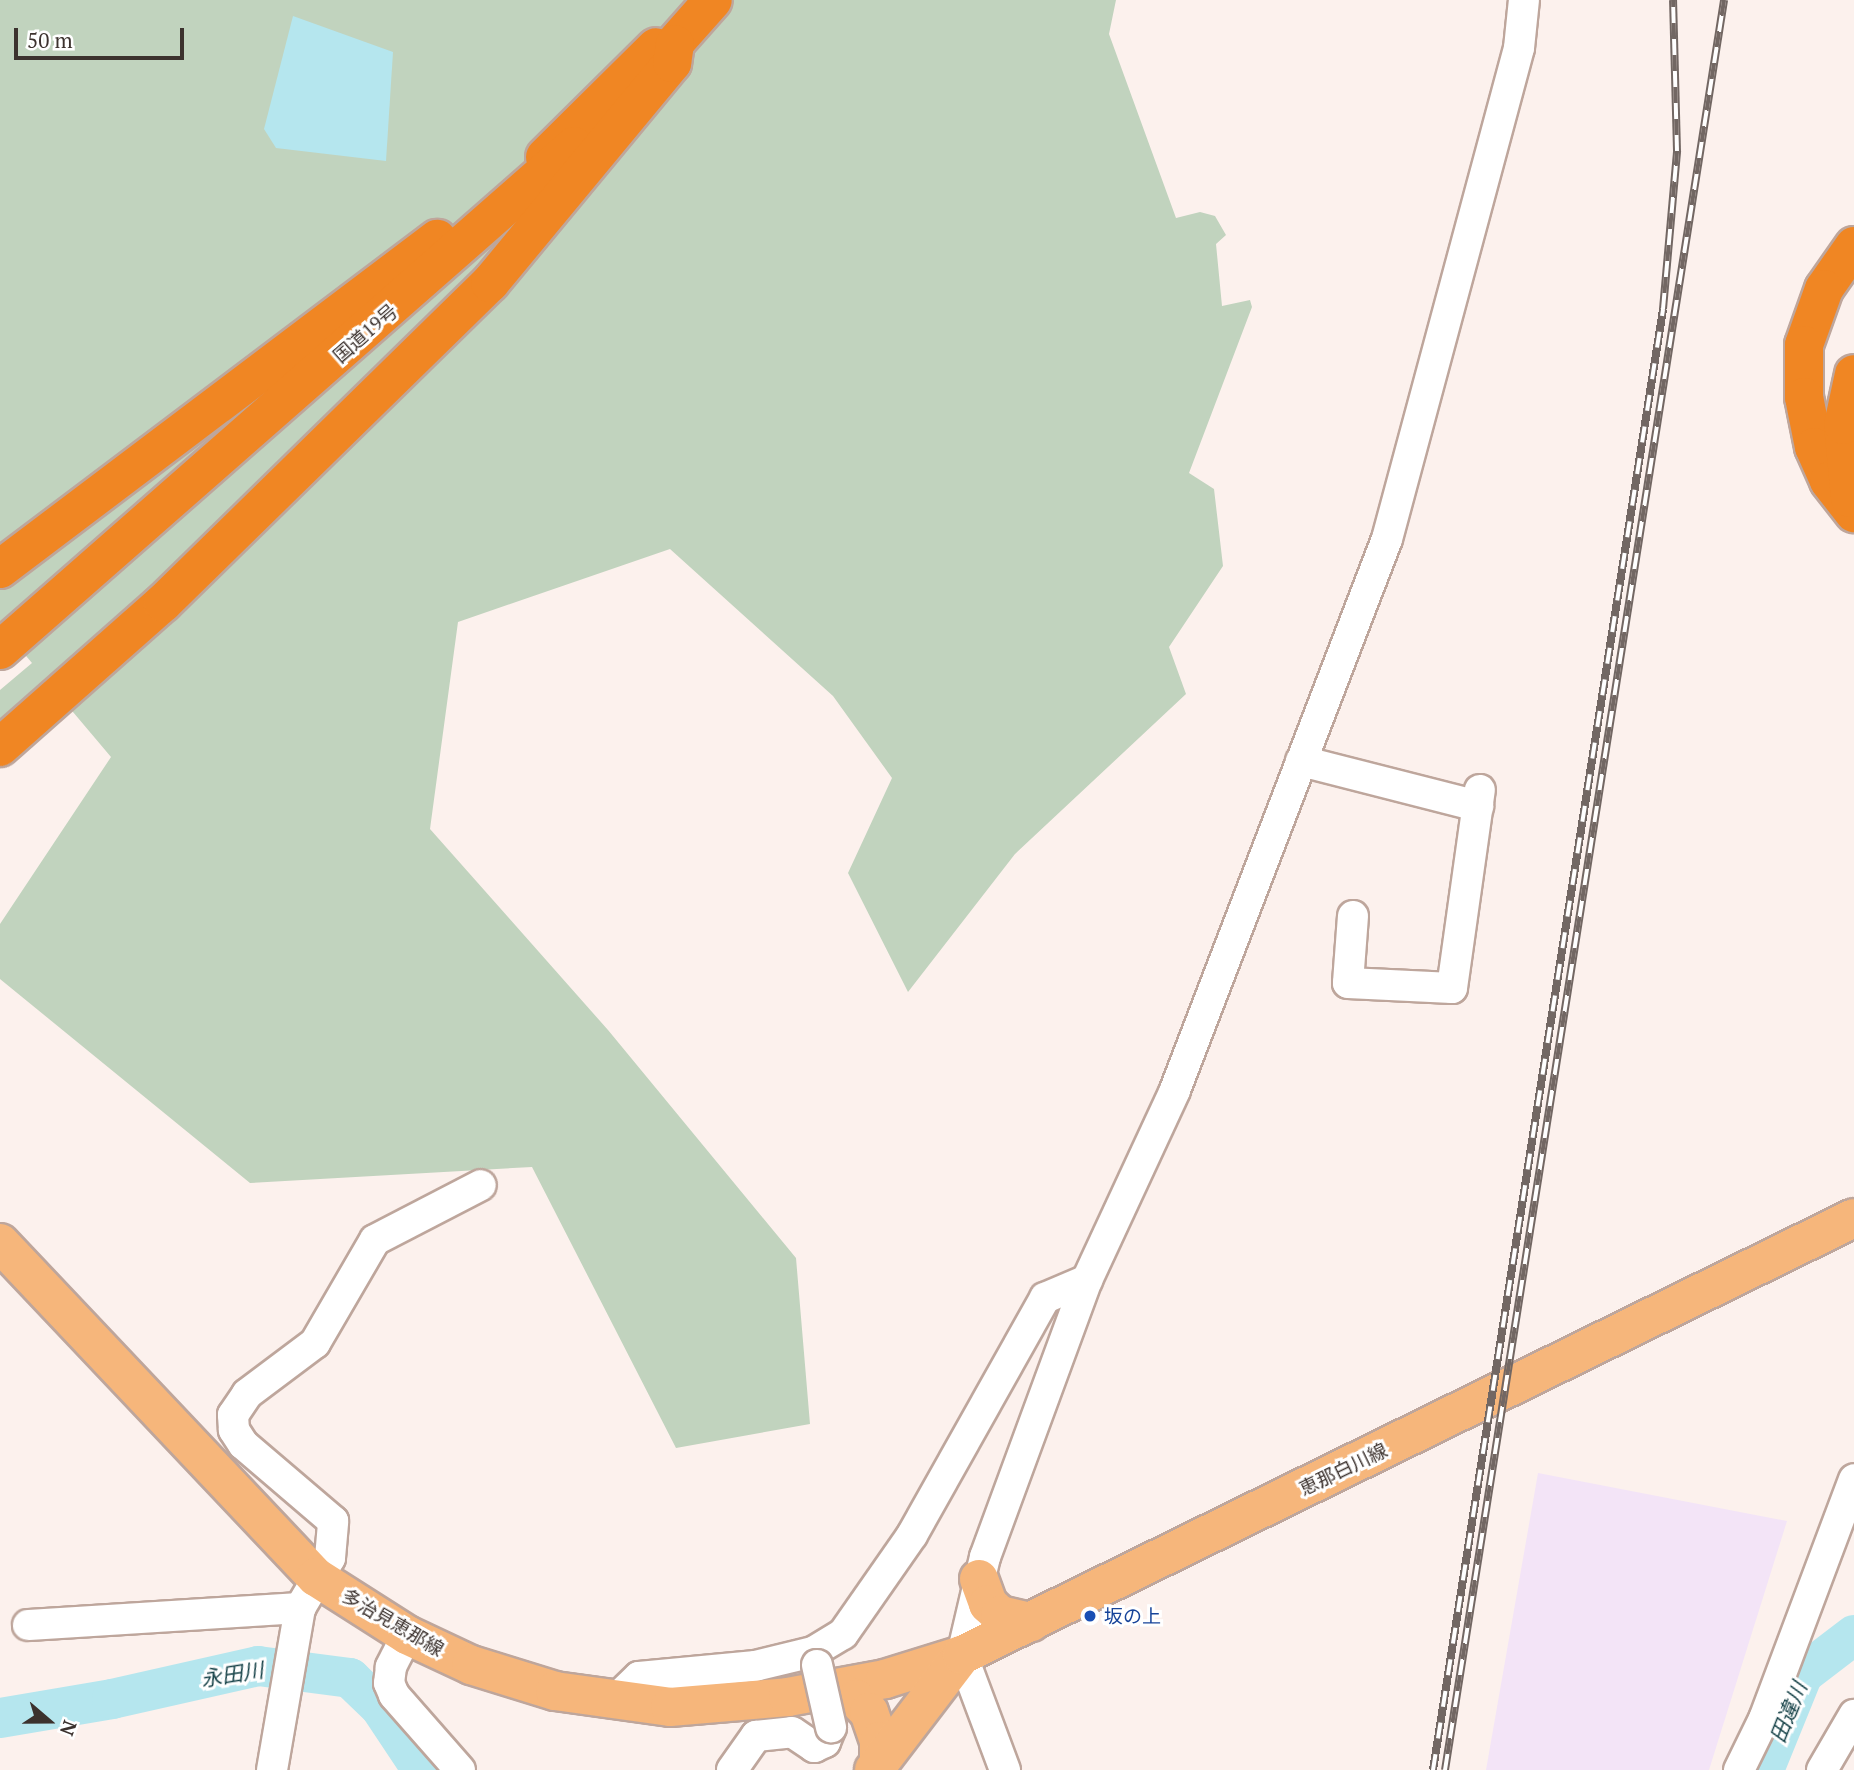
<!DOCTYPE html>
<meta charset="utf-8">
<style>
body{margin:0}
#map{position:relative;width:1854px;height:1770px;overflow:hidden;background:#fcf1ed;font-family:"PT Serif","Noto Sans JP",serif}
div>[style]{position:absolute}
.industrial>*{inset:0;background:#f3e4f7}
.green>*{inset:0;background:#c1d3be}
.water>*{inset:0;background:#b5e6ee}
.river>*{height:40px;margin:-20px;padding:0 20px;transform-origin:20px;border-radius:20px;background:#b5e6ee}
.roads{filter:drop-shadow(2px 0 #bea69c) drop-shadow(-2px 0 #bea69c) drop-shadow(0 2px #bea69c) drop-shadow(0 -2px #bea69c)}
.minor>*{height:30px;margin:-15px;padding:0 15px;transform-origin:15px;border-radius:15px;background:#fff}
.major>*{height:38px;margin:-19px;padding:0 19px;transform-origin:19px;border-radius:19px;background:#f6b67b}
.highway>*{height:38px;margin:-19px;padding:0 19px;transform-origin:19px;border-radius:19px;background:#f08623}
.rail>*{height:8px;margin-top:-4px;transform-origin:0;background:repeating-linear-gradient(90deg,#fff 0 16px,#726763 0 32px);box-sizing:border-box;border-block:2px solid #726763}
.bridges{filter:drop-shadow(2px 0 #bea69c) drop-shadow(-2px 0 #bea69c) drop-shadow(0 2px #bea69c) drop-shadow(0 -2px #bea69c)}
.minor-bridge>*{height:30px;margin:-15px;padding:0 15px;transform-origin:15px;border-radius:15px;background:#fff}
.dots>*{width:19px;height:19px;translate:-50% -50%;box-sizing:border-box;border:4px solid #fff;border-radius:50%}
span{translate:-50% -50%;white-space:nowrap;text-align:center;line-height:1.15;-webkit-text-stroke:6px #fff;paint-order:stroke}
.street-label{font-size:19px;color:#3c322e}
.transit-label{font-size:19px;color:#164399}
.left{translate:0 -50%;text-align:left}
.water-label{font-size:21px;color:#154147;font-style:italic}
.north{position:absolute;left:14px;top:1686px;width:70px;height:70px;-webkit-text-stroke:5px #fff;paint-order:stroke;rotate:110deg;font-size:19px;font-weight:700;line-height:28px;text-align:center;color:#3c322e}
.north::after{content:'';display:block;margin:auto;width:24px;height:32px;background:#3c322e;clip-path:polygon(50% 0,100% 100%,50% 72%,0 100%)}
.scale{position:absolute;left:14px;top:28px;width:170px;height:32px;box-sizing:border-box;border:4px solid #3c322e;border-top:0;padding-left:9px;font-size:21px;line-height:24px;white-space:nowrap;color:#3c322e;-webkit-text-stroke:5px #fff;paint-order:stroke}
</style>
<div id="map">
<div class="industrial">
<i style="clip-path:polygon(1538px 1473px,1787px 1521px,1709px 1770px,1486px 1770px)"></i>
</div>
<div class="green">
<i style="clip-path:polygon(0 0,1116px 0,1109px 34px,1176px 218px,1200px 212px,1215px 216px,1226px 235px,1216px 244px,1222px 306px,1250px 300px,1252px 307px,1189px 473px,1214px 489px,1223px 566px,1169px 647px,1186px 694px,1015px 854px,908px 992px,848px 873px,892px 778px,833px 696px,670px 549px,458px 622px,430px 829px,608px 1030px,796px 1258px,810px 1424px,676px 1448px,532px 1167px,250px 1183px,0 979px,0 924px,111px 757px,51px 686px,0 731px,0 690px,32px 663px,0 625px)"></i>
</div>
<div class="water">
<i style="clip-path:polygon(293px 16px,393px 52px,386px 161px,276px 148px,264px 129px)"></i>
</div>
<div class="river">
<i style="left:0;top:1718px;width:114px;rotate:-9.6deg"></i>
<i style="left:112px;top:1699px;width:150px;rotate:-12.7deg"></i>
<i style="left:258px;top:1666px;width:93px;rotate:7.4deg"></i>
<i style="left:350px;top:1678px;width:42px;rotate:44deg"></i>
<i style="left:380px;top:1707px;width:76px;rotate:56.3deg"></i>
<i style="left:1764px;top:1770px;width:104px;rotate:-67.9deg"></i>
<i style="left:1803px;top:1674px;width:64px;rotate:-37.4deg"></i>
</div>
<div class="roads">
<div class="minor">
<i style="left:1301px;top:761px;width:183px;rotate:14.3deg"></i>
<i style="left:1353px;top:916px;width:67px;rotate:94.3deg"></i>
<i style="left:1348px;top:983px;width:104px;rotate:2.8deg"></i>
<i style="left:1452px;top:988px;width:200px;rotate:-82deg"></i>
<i style="left:28px;top:1625px;width:273px;rotate:-3.6deg"></i>
<i style="left:407px;top:1635px;width:36px;rotate:117deg"></i>
<i style="left:391px;top:1667px;width:16px;rotate:97deg"></i>
<i style="left:389px;top:1683px;width:13px;rotate:67deg"></i>
<i style="left:394px;top:1695px;width:100px;rotate:48.7deg"></i>
<i style="left:615px;top:1700px;width:33px;rotate:-44deg"></i>
<i style="left:639px;top:1677px;width:117px;rotate:-5.4deg"></i>
<i style="left:755px;top:1666px;width:60px;rotate:-13.6deg"></i>
<i style="left:813px;top:1652px;width:35px;rotate:-31deg"></i>
<i style="left:843px;top:1634px;width:121px;rotate:-55.1deg"></i>
<i style="left:912px;top:1535px;width:272px;rotate:-60.7deg"></i>
<i style="left:1045px;top:1298px;width:46px;rotate:-23.2deg"></i>
<i style="left:272px;top:1770px;width:164px;rotate:-80.2deg"></i>
<i style="left:300px;top:1608px;width:58px;rotate:-59deg"></i>
<i style="left:330px;top:1558px;width:37px;rotate:-85deg"></i>
<i style="left:333px;top:1521px;width:118px;rotate:-139.5deg"></i>
<i style="left:243px;top:1444px;width:17px;rotate:-123deg"></i>
<i style="left:234px;top:1430px;width:15px;rotate:-94deg"></i>
<i style="left:233px;top:1415px;width:25px;rotate:-56deg"></i>
<i style="left:247px;top:1394px;width:85px;rotate:-36.9deg"></i>
<i style="left:315px;top:1343px;width:119px;rotate:-59.8deg"></i>
<i style="left:375px;top:1240px;width:119px;rotate:-27.4deg"></i>
<i style="left:732px;top:1770px;width:42px;rotate:-54.8deg"></i>
<i style="left:756px;top:1736px;width:36px;rotate:-6deg"></i>
<i style="left:792px;top:1732px;width:27px;rotate:34deg"></i>
<i style="left:814px;top:1747px;width:12px;rotate:-24deg"></i>
<i style="left:825px;top:1742px;width:16px;rotate:-68deg"></i>
<i style="left:1005px;top:1770px;width:123px;rotate:-110.5deg"></i>
<i style="left:962px;top:1655px;width:101px;rotate:-76.8deg"></i>
<i style="left:985px;top:1557px;width:295px;rotate:-69.8deg"></i>
<i style="left:1087px;top:1280px;width:209px;rotate:-65.1deg"></i>
<i style="left:1175px;top:1090px;width:590px;rotate:-68.96deg"></i>
<i style="left:1387px;top:539px;width:508px;rotate:-74.95deg"></i>
<i style="left:1519px;top:48px;width:48px;rotate:-84.1deg"></i>
<i style="left:1739px;top:1770px;width:57px;rotate:-63.9deg"></i>
<i style="left:1764px;top:1719px;width:256px;rotate:-69.4deg"></i>
<i style="left:1822px;top:1770px;width:64px;rotate:-59.8deg"></i>
</div>
<div class="major">
<i style="left:0;top:1243px;width:460px;rotate:46.6deg"></i>
<i style="left:316px;top:1577px;width:108px;rotate:32.5deg"></i>
<i style="left:407px;top:1635px;width:71px;rotate:25.1deg"></i>
<i style="left:471px;top:1665px;width:88px;rotate:17.2deg"></i>
<i style="left:555px;top:1691px;width:116px;rotate:7.9deg"></i>
<i style="left:670px;top:1707px;width:118px;rotate:-4.8deg"></i>
<i style="left:788px;top:1697px;width:99px;rotate:-10.5deg"></i>
<i style="left:885px;top:1679px;width:81px;rotate:-17.3deg"></i>
<i style="left:979px;top:1579px;width:27px;rotate:70deg"></i>
<i style="left:988px;top:1604px;width:16px;rotate:43deg"></i>
<i style="left:1000px;top:1615px;width:32px;rotate:13deg"></i>
<i style="left:833px;top:1689px;width:25px;rotate:23deg"></i>
<i style="left:856px;top:1699px;width:18px;rotate:45deg"></i>
<i style="left:869px;top:1712px;width:31px;rotate:71deg"></i>
<i style="left:879px;top:1741px;width:23px;rotate:90deg"></i>
<i style="left:874px;top:1770px;width:145px;rotate:-52.6deg"></i>
<i style="left:962px;top:1655px;width:993px;rotate:-26.1deg"></i>
</div>
<div class="highway">
<i style="left:659px;top:61px;width:81px;rotate:-48.5deg"></i>
<i style="left:545px;top:157px;width:156px;rotate:-44.7deg"></i>
<i style="left:1854px;top:246px;width:52px;rotate:124.9deg"></i>
<i style="left:1824px;top:289px;width:59px;rotate:109.7deg"></i>
<i style="left:1804px;top:345px;width:52px;rotate:90deg"></i>
<i style="left:1804px;top:397px;width:51px;rotate:78.7deg"></i>
<i style="left:1814px;top:447px;width:37px;rotate:66deg"></i>
<i style="left:1829px;top:481px;width:41px;rotate:52deg"></i>
<i style="left:1850px;top:498px;width:73px;rotate:-95.5deg"></i>
<i style="left:1843px;top:425px;width:52px;rotate:-77.8deg"></i>
<i style="left:0;top:569px;width:548px;rotate:-37.06deg"></i>
<i style="left:0;top:650px;width:764px;rotate:-41.28deg"></i>
<i style="left:0;top:747px;width:217px;rotate:-41.5deg"></i>
<i style="left:163px;top:603px;width:458px;rotate:-44.4deg"></i>
<i style="left:490px;top:283px;width:286px;rotate:-50.4deg"></i>
<i style="left:672px;top:63px;width:19px;rotate:-81deg"></i>
</div>
</div>
<div class="rail">
<i style="left:1433px;top:1770px;width:1479px;rotate:-81.05deg"></i>
<i style="left:1663px;top:309px;width:159px;rotate:-84.9deg"></i>
<i style="left:1677px;top:151px;width:151px;rotate:-91.5deg"></i>
<i style="left:1445px;top:1770px;width:1792px;rotate:-81.04deg"></i>
</div>
<div class="bridges">
<div class="minor-bridge">
<i style="left:817px;top:1665px;width:64px;rotate:77.3deg"></i>
</div>
</div>
<div class="dots">
<i style="left:1090px;top:1616px;background:#1a4fb4"></i>
</div>
<div class="street-label">
<span style="left:365px;top:333px;rotate:-41deg">国道19号</span>
<span style="left:1343px;top:1469px;rotate:-26deg">恵那白川線</span>
<span style="left:393px;top:1622px;rotate:30deg">多治見恵那線</span>
</div>
<div class="transit-label">
<span class="left" style="left:1104px;top:1616px">坂の上</span>
</div>
<div class="water-label">
<span style="left:232px;top:1674px;rotate:-9deg">永田川</span>
<span style="left:1788px;top:1712px;rotate:-68deg">田違川</span>
</div>
<div class="north">N</div>
<div class="scale">50 m</div>
</div>
